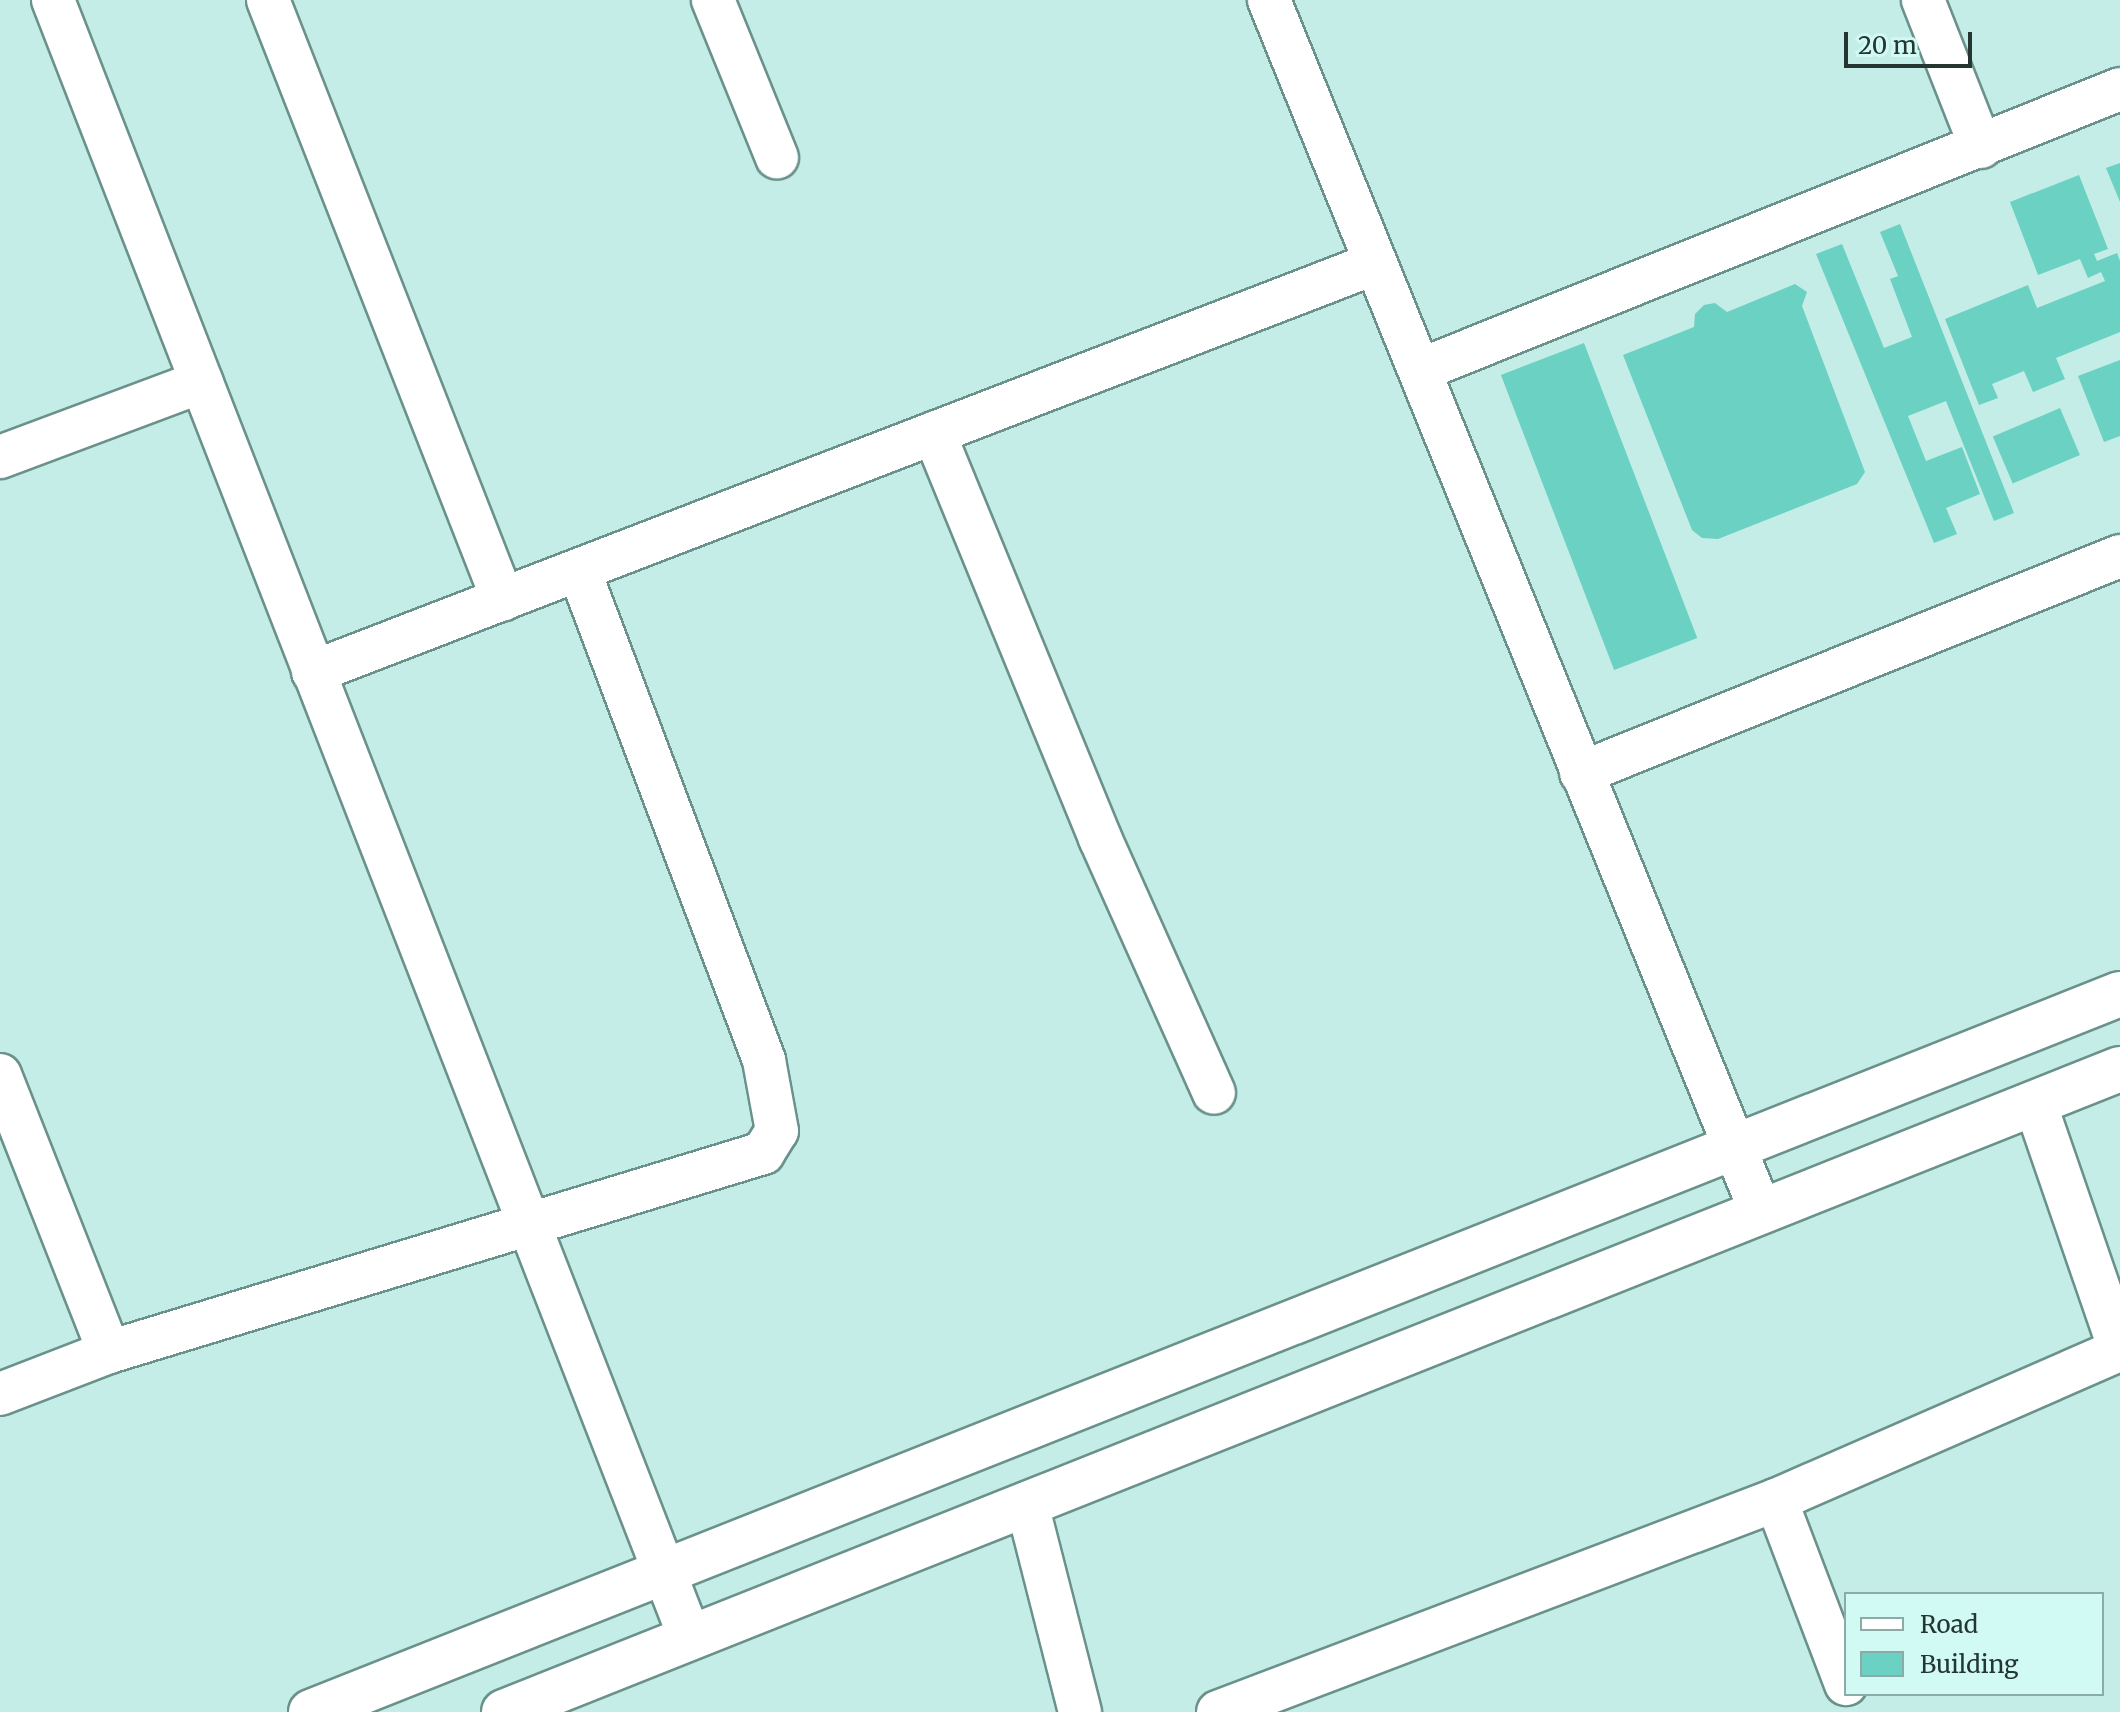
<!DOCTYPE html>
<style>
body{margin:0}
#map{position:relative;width:2120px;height:1712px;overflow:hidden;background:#c3ede6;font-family:Merriweather,serif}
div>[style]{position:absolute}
.building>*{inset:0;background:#6bd1c3;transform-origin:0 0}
.roads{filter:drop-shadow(2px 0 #6a918b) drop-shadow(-2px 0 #6a918b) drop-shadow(0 2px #6a918b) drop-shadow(0 -2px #6a918b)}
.minor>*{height:42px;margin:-21px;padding:0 21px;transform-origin:21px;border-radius:21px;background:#fff}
.major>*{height:44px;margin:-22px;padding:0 22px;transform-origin:22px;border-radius:22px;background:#fff}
span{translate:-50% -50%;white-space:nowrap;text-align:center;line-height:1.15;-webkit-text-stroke:6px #d0faf3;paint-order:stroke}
.legend{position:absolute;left:1844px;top:1592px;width:260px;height:104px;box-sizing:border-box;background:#d0faf3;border:2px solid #8baba6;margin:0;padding:10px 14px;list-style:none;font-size:24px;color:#243532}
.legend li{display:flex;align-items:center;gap:16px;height:40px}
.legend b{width:40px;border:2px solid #8baba6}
.scale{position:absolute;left:1844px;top:32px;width:128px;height:36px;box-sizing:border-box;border:4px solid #243532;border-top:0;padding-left:10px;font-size:24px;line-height:28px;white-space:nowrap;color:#243532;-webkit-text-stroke:6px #d0faf3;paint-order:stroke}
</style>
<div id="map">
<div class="building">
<i style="clip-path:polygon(2120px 163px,2120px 202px,2106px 168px)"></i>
<i style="clip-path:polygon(2079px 175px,2108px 249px,2094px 254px,2097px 261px,2117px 253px,2120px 261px,2120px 332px,2056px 358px,2065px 379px,2033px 392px,2024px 371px,1992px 384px,1998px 398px,1979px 405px,1945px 319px,2028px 285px,2037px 308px,2105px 281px,2101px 272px,2088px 278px,2080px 259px,2038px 275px,2010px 202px)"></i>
<i style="clip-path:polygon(1900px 224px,2014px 513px,1994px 521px,1946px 401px,1908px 416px,1926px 461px,1962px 447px,1980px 494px,1946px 508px,1957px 534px,1934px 543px,1816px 254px,1842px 244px,1884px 348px,1912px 337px,1890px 279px,1898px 276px,1880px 232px)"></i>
<i style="clip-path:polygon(1795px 284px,1807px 292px,1802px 306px,1865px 472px,1857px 484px,1718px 539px,1702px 538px,1692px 530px,1623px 355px,1694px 327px,1695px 314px,1704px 305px,1715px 303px,1727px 312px)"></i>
<i style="left:1584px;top:343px;width:316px;height:89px;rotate:69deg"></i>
<i style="clip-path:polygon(2120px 360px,2120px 436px,2104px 442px,2078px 376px)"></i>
<i style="left:2060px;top:408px;width:51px;height:73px;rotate:67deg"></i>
</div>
<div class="roads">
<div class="minor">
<i style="left:53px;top:0;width:1758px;rotate:68.75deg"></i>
<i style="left:268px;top:0;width:644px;rotate:68.61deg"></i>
<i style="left:713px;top:0;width:170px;rotate:67.9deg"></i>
<i style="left:1269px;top:0;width:1308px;rotate:67.91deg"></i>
<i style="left:1923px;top:0;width:158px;rotate:68.5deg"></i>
<i style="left:1420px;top:370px;width:754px;rotate:-21.87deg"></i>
<i style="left:934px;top:433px;width:438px;rotate:67.7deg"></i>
<i style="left:1100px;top:838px;width:279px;rotate:65.9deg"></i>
<i style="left:0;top:457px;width:215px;rotate:-20.5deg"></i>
<i style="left:313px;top:672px;width:1136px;rotate:-21.05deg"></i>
<i style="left:1581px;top:773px;width:581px;rotate:-21.93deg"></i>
<i style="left:0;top:1075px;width:298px;rotate:68.5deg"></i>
<i style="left:2035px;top:1103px;width:261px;rotate:71deg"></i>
<i style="left:0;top:1394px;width:117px;rotate:-21.1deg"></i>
<i style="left:109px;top:1352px;width:684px;rotate:-16.92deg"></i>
<i style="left:763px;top:1153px;width:26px;rotate:-58deg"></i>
<i style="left:777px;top:1131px;width:72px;rotate:-100.4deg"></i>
<i style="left:764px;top:1060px;width:524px;rotate:-110.68deg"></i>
<i style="left:1776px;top:1500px;width:197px;rotate:69.2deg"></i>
<i style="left:1027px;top:1504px;width:215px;rotate:75.7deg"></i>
<i style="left:1218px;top:1712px;width:597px;rotate:-20.8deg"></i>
<i style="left:1776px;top:1500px;width:375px;rotate:-23.6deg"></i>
</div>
<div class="major">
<i style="left:311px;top:1712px;width:1946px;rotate:-21.65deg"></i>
<i style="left:504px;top:1712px;width:1739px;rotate:-21.7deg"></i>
</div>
</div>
<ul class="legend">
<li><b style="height:10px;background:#fff"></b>Road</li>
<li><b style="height:22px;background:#6bd1c3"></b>Building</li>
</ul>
<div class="scale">20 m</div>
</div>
